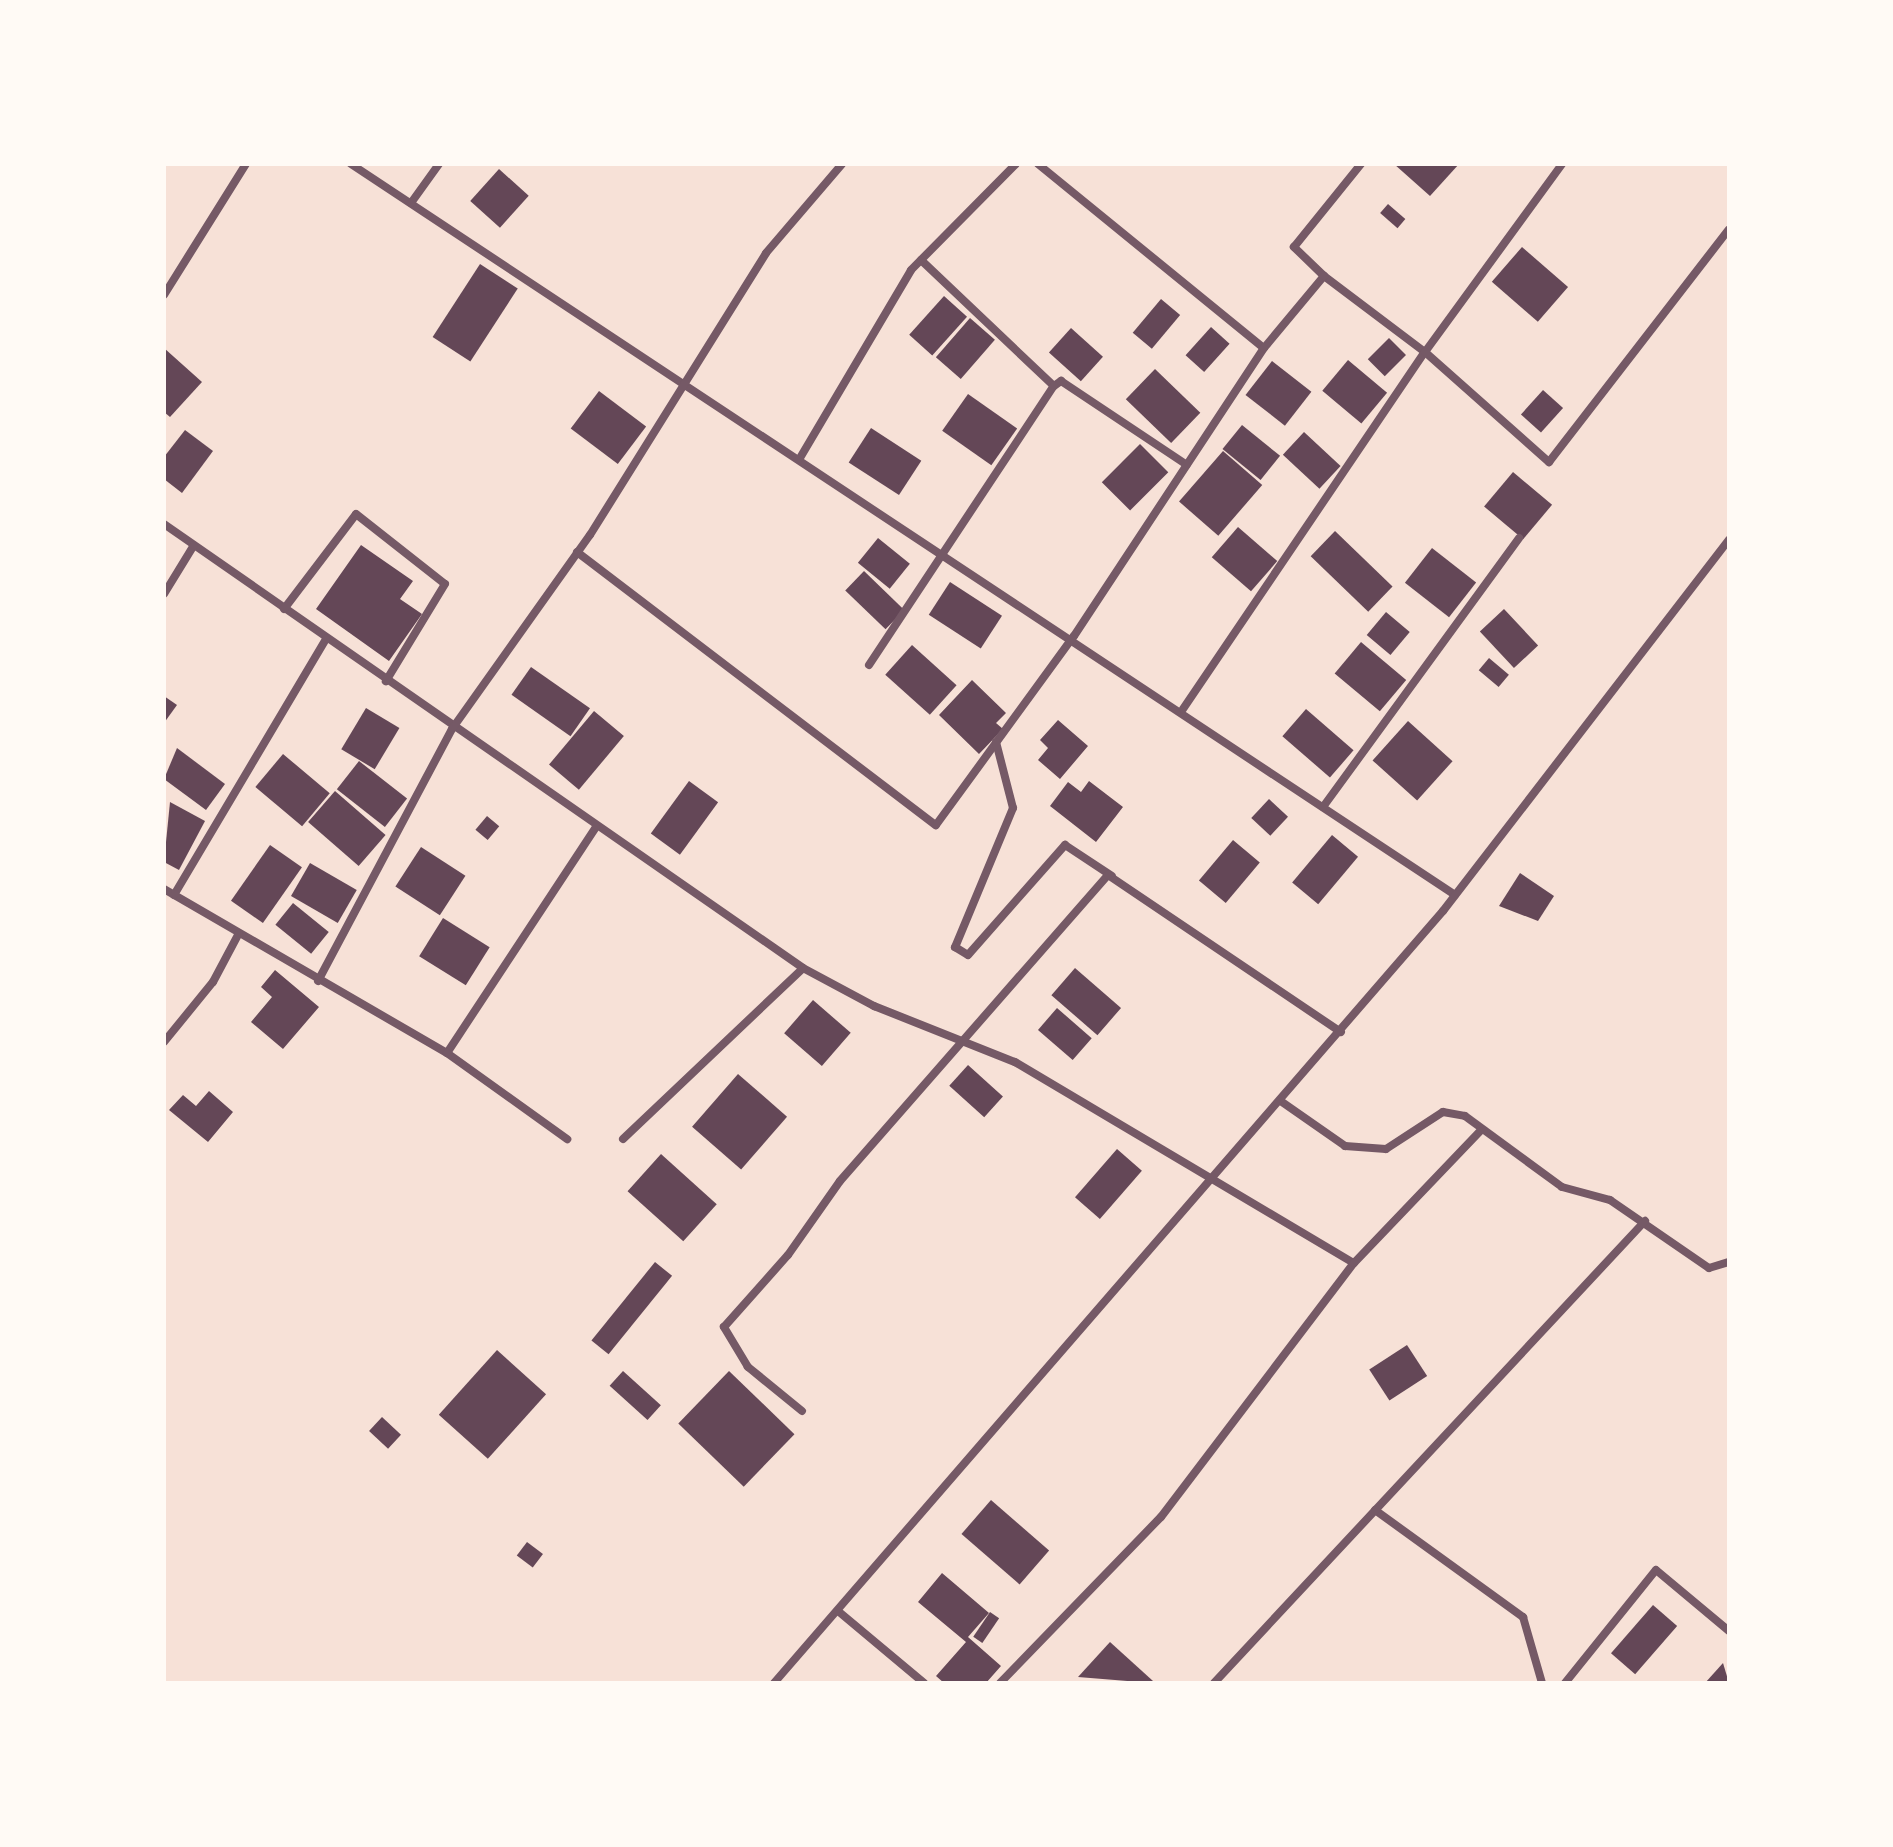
<!DOCTYPE html>
<style>
body{margin:0}
#map{position:relative;width:1893px;height:1847px;overflow:hidden;background:#f7e1d7;font-family:"Fira Sans",sans-serif}
div>[style]{position:absolute}
.building>*{inset:0;background:#644757;transform-origin:0 0}
.minor>*{height:8px;margin:-4px;padding:0 4px;transform-origin:4px;border-radius:4px;background:#755966}
span{translate:-50% -50%;white-space:nowrap;text-align:center;line-height:1.15;-webkit-text-stroke:7px #fffaf5;paint-order:stroke}
.frame{position:absolute;inset:0;border:166px solid #fffaf5;pointer-events:none}
</style>
<div id="map">
<div class="building">
<i style="clip-path:polygon(1394px 164px,1459px 164px,1430px 196px)"></i>
<i style="left:499px;top:169px;width:40px;height:43px;rotate:42deg"></i>
<i style="left:1388px;top:204px;width:23px;height:12px;rotate:41deg"></i>
<i style="left:1522px;top:247px;width:61px;height:46px;rotate:41deg"></i>
<i style="left:480px;top:264px;width:45px;height:87px;rotate:33deg"></i>
<i style="left:944px;top:296px;width:31px;height:52px;rotate:42deg"></i>
<i style="left:1161px;top:299px;width:25px;height:44px;rotate:40deg"></i>
<i style="left:970px;top:318px;width:33px;height:52px;rotate:41deg"></i>
<i style="left:1211px;top:327px;width:25px;height:38px;rotate:42deg"></i>
<i style="left:1071px;top:328px;width:43px;height:33px;rotate:42deg"></i>
<i style="left:1389px;top:338px;width:24px;height:30px;rotate:45deg"></i>
<i style="clip-path:polygon(164px 348px,202px 382px,170px 417px,164px 412px)"></i>
<i style="left:1348px;top:360px;width:51px;height:40px;rotate:40deg"></i>
<i style="left:1272px;top:361px;width:50px;height:43px;rotate:38deg"></i>
<i style="left:1155px;top:369px;width:63px;height:42px;rotate:44deg"></i>
<i style="left:1543px;top:390px;width:27px;height:33px;rotate:42deg"></i>
<i style="left:599px;top:391px;width:59px;height:47px;rotate:37deg"></i>
<i style="left:968px;top:394px;width:60px;height:45px;rotate:35deg"></i>
<i style="left:1242px;top:425px;width:49px;height:31px;rotate:39deg"></i>
<i style="left:871px;top:428px;width:60px;height:41px;rotate:33deg"></i>
<i style="clip-path:polygon(185px 430px,213px 451px,182px 493px,164px 479px,164px 457px)"></i>
<i style="left:1304px;top:432px;width:50px;height:31px;rotate:43deg"></i>
<i style="left:1140px;top:444px;width:40px;height:54px;rotate:45deg"></i>
<i style="left:1223px;top:451px;width:52px;height:67px;rotate:41deg"></i>
<i style="left:1513px;top:472px;width:51px;height:45px;rotate:40deg"></i>
<i style="left:1238px;top:527px;width:52px;height:40px;rotate:41deg"></i>
<i style="left:1335px;top:531px;width:80px;height:35px;rotate:44deg"></i>
<i style="left:878px;top:538px;width:41px;height:32px;rotate:39deg"></i>
<i style="clip-path:polygon(361px 545px,413px 581px,400px 599px,422px 614px,389px 661px,316px 609px)"></i>
<i style="left:1432px;top:548px;width:56px;height:44px;rotate:38deg"></i>
<i style="left:864px;top:571px;width:56px;height:27px;rotate:44deg"></i>
<i style="left:950px;top:582px;width:62px;height:39px;rotate:33deg"></i>
<i style="left:1504px;top:609px;width:50px;height:33px;rotate:47deg"></i>
<i style="left:1386px;top:612px;width:31px;height:30px;rotate:40deg"></i>
<i style="left:1361px;top:642px;width:59px;height:41px;rotate:40deg"></i>
<i style="left:912px;top:645px;width:60px;height:40px;rotate:42deg"></i>
<i style="left:1489px;top:658px;width:26px;height:16px;rotate:40deg"></i>
<i style="left:531px;top:667px;width:72px;height:34px;rotate:35deg"></i>
<i style="clip-path:polygon(972px 680px,1006px 713px,996px 723px,1003px 729px,979px 754px,939px 715px)"></i>
<i style="clip-path:polygon(164px 696px,177px 705px,164px 723px)"></i>
<i style="left:366px;top:708px;width:39px;height:48px;rotate:31deg"></i>
<i style="left:1306px;top:709px;width:63px;height:36px;rotate:41deg"></i>
<i style="left:594px;top:711px;width:39px;height:70px;rotate:40deg"></i>
<i style="clip-path:polygon(1058px 720px,1088px 746px,1060px 779px,1038px 760px,1048px 748px,1040px 740px)"></i>
<i style="left:1408px;top:721px;width:60px;height:53px;rotate:42deg"></i>
<i style="clip-path:polygon(177px 748px,225px 784px,206px 810px,164px 779px)"></i>
<i style="left:283px;top:754px;width:61px;height:43px;rotate:40deg"></i>
<i style="left:359px;top:761px;width:61px;height:36px;rotate:38deg"></i>
<i style="left:689px;top:781px;width:36px;height:65px;rotate:36deg"></i>
<i style="clip-path:polygon(1089px 781px,1123px 807px,1096px 842px,1050px 806px,1068px 782px,1081px 792px)"></i>
<i style="left:335px;top:791px;width:67px;height:41px;rotate:41deg"></i>
<i style="left:1269px;top:799px;width:26px;height:26px;rotate:43deg"></i>
<i style="clip-path:polygon(170px 802px,205px 821px,179px 870px,164px 862px)"></i>
<i style="left:487px;top:816px;width:16px;height:18px;rotate:40deg"></i>
<i style="left:1332px;top:835px;width:34px;height:62px;rotate:40deg"></i>
<i style="left:1233px;top:840px;width:35px;height:53px;rotate:40deg"></i>
<i style="left:270px;top:845px;width:39px;height:68px;rotate:35deg"></i>
<i style="left:421px;top:847px;width:53px;height:47px;rotate:33deg"></i>
<i style="left:310px;top:863px;width:54px;height:38px;rotate:30deg"></i>
<i style="clip-path:polygon(1520px 873px,1554px 896px,1538px 921px,1499px 906px)"></i>
<i style="left:293px;top:903px;width:46px;height:28px;rotate:39deg"></i>
<i style="left:443px;top:918px;width:55px;height:45px;rotate:32deg"></i>
<i style="left:1075px;top:968px;width:61px;height:36px;rotate:41deg"></i>
<i style="clip-path:polygon(275px 970px,319px 1007px,283px 1049px,251px 1022px,272px 997px,261px 987px)"></i>
<i style="left:813px;top:1000px;width:50px;height:44px;rotate:41deg"></i>
<i style="left:1057px;top:1008px;width:46px;height:29px;rotate:41deg"></i>
<i style="left:968px;top:1065px;width:47px;height:28px;rotate:42deg"></i>
<i style="left:738px;top:1074px;width:65px;height:70px;rotate:41deg"></i>
<i style="clip-path:polygon(209px 1091px,233px 1112px,208px 1142px,169px 1110px,183px 1095px,196px 1106px)"></i>
<i style="left:1117px;top:1149px;width:33px;height:64px;rotate:41deg"></i>
<i style="left:661px;top:1154px;width:75px;height:50px;rotate:42deg"></i>
<i style="left:655px;top:1262px;width:22px;height:101px;rotate:39deg"></i>
<i style="left:1407px;top:1345px;width:37px;height:45px;rotate:57deg"></i>
<i style="left:497px;top:1350px;width:66px;height:87px;rotate:42deg"></i>
<i style="left:623px;top:1371px;width:51px;height:20px;rotate:42deg"></i>
<i style="left:729px;top:1371px;width:91px;height:73px;rotate:44deg"></i>
<i style="left:382px;top:1417px;width:26px;height:19px;rotate:43deg"></i>
<i style="left:991px;top:1500px;width:77px;height:45px;rotate:41deg"></i>
<i style="left:527px;top:1542px;width:20px;height:17px;rotate:37deg"></i>
<i style="clip-path:polygon(942px 1573px,989px 1613px,968px 1637px,1001px 1666px,986px 1683px,944px 1683px,936px 1676px,966px 1642px,918px 1602px)"></i>
<i style="left:1653px;top:1605px;width:32px;height:64px;rotate:41deg"></i>
<i style="left:990px;top:1612px;width:11px;height:30px;rotate:34deg"></i>
<i style="clip-path:polygon(1110px 1642px,1153px 1681px,1152px 1683px,1078px 1677px)"></i>
<i style="clip-path:polygon(1723px 1663px,1729px 1683px,1705px 1683px)"></i>
</div>
<div class="minor">
<i style="left:351px;top:164px;width:1324px;rotate:33.51deg"></i>
<i style="left:1038px;top:164px;width:291px;rotate:39.2deg"></i>
<i style="left:411px;top:203px;width:48px;rotate:-54.3deg"></i>
<i style="left:921px;top:260px;width:183px;rotate:43.5deg"></i>
<i style="left:1054px;top:386px;width:9px;rotate:-36deg"></i>
<i style="left:1061px;top:381px;width:151px;rotate:33.7deg"></i>
<i style="left:1324px;top:276px;width:126px;rotate:37deg"></i>
<i style="left:1425px;top:352px;width:233px;rotate:-53.9deg"></i>
<i style="left:164px;top:295px;width:155px;rotate:-58deg"></i>
<i style="left:800px;top:458px;width:218px;rotate:-59.4deg"></i>
<i style="left:911px;top:270px;width:149px;rotate:-45.3deg"></i>
<i style="left:164px;top:524px;width:778px;rotate:34.79deg"></i>
<i style="left:803px;top:968px;width:81px;rotate:28.2deg"></i>
<i style="left:874px;top:1006px;width:152px;rotate:21.7deg"></i>
<i style="left:1015px;top:1062px;width:394px;rotate:30.7deg"></i>
<i style="left:577px;top:552px;width:451px;rotate:37.3deg"></i>
<i style="left:936px;top:825px;width:234px;rotate:-53.9deg"></i>
<i style="left:1074px;top:636px;width:345px;rotate:-56.6deg"></i>
<i style="left:1264px;top:348px;width:94px;rotate:-50.2deg"></i>
<i style="left:1324px;top:276px;width:42px;rotate:-136deg"></i>
<i style="left:1294px;top:247px;width:107px;rotate:-51.1deg"></i>
<i style="left:164px;top:594px;width:57px;rotate:-58.5deg"></i>
<i style="left:284px;top:609px;width:119px;rotate:-52.8deg"></i>
<i style="left:356px;top:514px;width:113px;rotate:38.2deg"></i>
<i style="left:445px;top:584px;width:114px;rotate:121.3deg"></i>
<i style="left:869px;top:665px;width:335px;rotate:-56.5deg"></i>
<i style="left:1183px;top:709px;width:431px;rotate:-55.9deg"></i>
<i style="left:1425px;top:352px;width:166px;rotate:41.6deg"></i>
<i style="left:1549px;top:462px;width:294px;rotate:-52.3deg"></i>
<i style="left:996px;top:742px;width:68px;rotate:75.6deg"></i>
<i style="left:1013px;top:808px;width:151px;rotate:112.6deg"></i>
<i style="left:955px;top:947px;width:15px;rotate:32deg"></i>
<i style="left:968px;top:955px;width:147px;rotate:-48.6deg"></i>
<i style="left:1065px;top:845px;width:56px;rotate:33.4deg"></i>
<i style="left:1323px;top:807px;width:333px;rotate:-53.9deg"></i>
<i style="left:164px;top:889px;width:327px;rotate:30.1deg"></i>
<i style="left:447px;top:1053px;width:271px;rotate:-56.6deg"></i>
<i style="left:174px;top:895px;width:298px;rotate:-59.3deg"></i>
<i style="left:318px;top:981px;width:285px;rotate:-62deg"></i>
<i style="left:452px;top:729px;width:238px;rotate:-54.6deg"></i>
<i style="left:590px;top:535px;width:332px;rotate:-58deg"></i>
<i style="left:766px;top:253px;width:117px;rotate:-49.5deg"></i>
<i style="left:164px;top:1042px;width:77px;rotate:-50.8deg"></i>
<i style="left:213px;top:982px;width:55px;rotate:-62deg"></i>
<i style="left:447px;top:1053px;width:148px;rotate:35.6deg"></i>
<i style="left:1282px;top:1102px;width:77px;rotate:34.9deg"></i>
<i style="left:1345px;top:1146px;width:41px;rotate:4.2deg"></i>
<i style="left:1386px;top:1149px;width:68px;rotate:-33deg"></i>
<i style="left:1443px;top:1112px;width:22px;rotate:10deg"></i>
<i style="left:1465px;top:1116px;width:120px;rotate:36.2deg"></i>
<i style="left:1562px;top:1187px;width:50px;rotate:15.2deg"></i>
<i style="left:1610px;top:1200px;width:120px;rotate:34.5deg"></i>
<i style="left:1709px;top:1268px;width:21px;rotate:-17deg"></i>
<i style="left:623px;top:1139px;width:248px;rotate:-43.5deg"></i>
<i style="left:802px;top:1411px;width:70px;rotate:-140.8deg"></i>
<i style="left:748px;top:1367px;width:47px;rotate:-121deg"></i>
<i style="left:724px;top:1327px;width:96px;rotate:-48.4deg"></i>
<i style="left:788px;top:1255px;width:90px;rotate:-54.9deg"></i>
<i style="left:840px;top:1181px;width:407px;rotate:-48.8deg"></i>
<i style="left:1108px;top:875px;width:281px;rotate:34deg"></i>
<i style="left:1375px;top:1510px;width:183px;rotate:35.9deg"></i>
<i style="left:1523px;top:1617px;width:69px;rotate:73.9deg"></i>
<i style="left:838px;top:1611px;width:112px;rotate:39.9deg"></i>
<i style="left:774px;top:1683px;width:1022px;rotate:-49.09deg"></i>
<i style="left:1443px;top:911px;width:469px;rotate:-52.4deg"></i>
<i style="left:1000px;top:1683px;width:231px;rotate:-45.9deg"></i>
<i style="left:1161px;top:1517px;width:319px;rotate:-52.8deg"></i>
<i style="left:1354px;top:1263px;width:182px;rotate:-46.3deg"></i>
<i style="left:1214px;top:1683px;width:632px;rotate:-46.99deg"></i>
<i style="left:1565px;top:1683px;width:145px;rotate:-51.2deg"></i>
<i style="left:1656px;top:1570px;width:95px;rotate:39.9deg"></i>
</div>
<div class="frame"></div>
</div>
